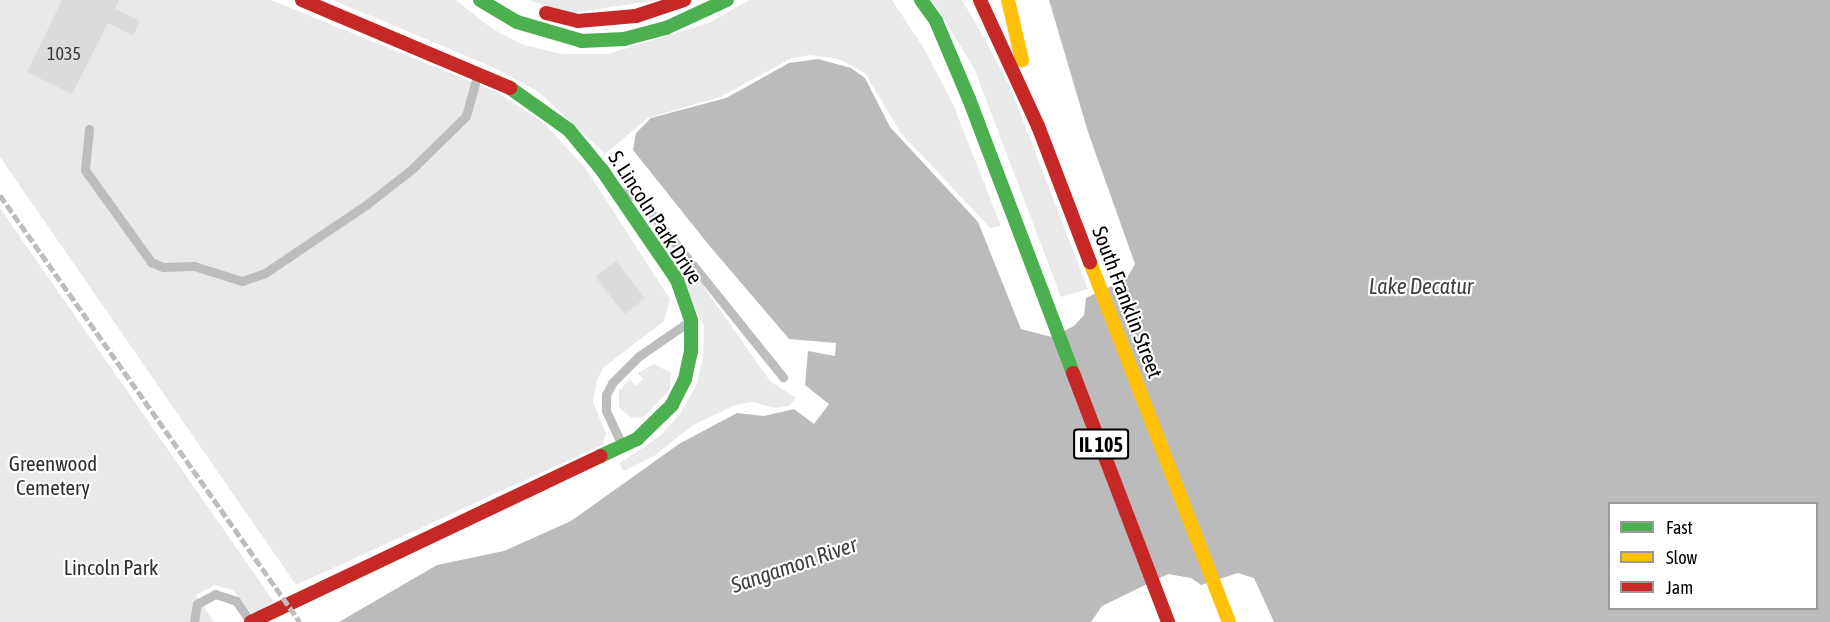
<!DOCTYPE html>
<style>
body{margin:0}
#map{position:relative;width:1830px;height:622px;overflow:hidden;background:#fff;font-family:"Asap Condensed",sans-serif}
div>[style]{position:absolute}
.green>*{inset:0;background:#e9e9e9}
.water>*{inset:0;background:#bbb}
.building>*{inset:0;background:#dcdcdc;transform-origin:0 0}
.lane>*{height:9px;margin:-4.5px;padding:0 4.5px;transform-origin:4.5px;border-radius:4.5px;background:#bdbdbd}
.fast>*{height:14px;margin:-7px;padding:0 7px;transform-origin:7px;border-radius:7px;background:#4caf50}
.slow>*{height:14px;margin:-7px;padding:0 7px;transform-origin:7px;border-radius:7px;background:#ffc107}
.jam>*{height:14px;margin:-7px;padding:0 7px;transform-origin:7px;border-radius:7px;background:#c62828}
.rail>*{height:4.5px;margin-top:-2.25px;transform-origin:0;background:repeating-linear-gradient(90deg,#bdbdbd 0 9px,transparent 0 12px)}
span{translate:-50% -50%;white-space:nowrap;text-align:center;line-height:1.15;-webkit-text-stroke:4.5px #fff;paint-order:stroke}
.number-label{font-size:18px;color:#373737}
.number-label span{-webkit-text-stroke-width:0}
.shield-label span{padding:2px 4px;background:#fff;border:2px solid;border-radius:4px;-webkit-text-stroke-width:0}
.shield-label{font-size:20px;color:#000;font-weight:700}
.street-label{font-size:21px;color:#000}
.park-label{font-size:21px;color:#2e2e2e}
.water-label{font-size:22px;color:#3f3f3f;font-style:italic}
.legend{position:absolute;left:1608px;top:502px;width:210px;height:108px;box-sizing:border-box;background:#fff;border:2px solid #999;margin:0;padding:8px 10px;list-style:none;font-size:18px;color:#000}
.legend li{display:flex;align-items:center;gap:12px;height:30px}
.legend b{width:30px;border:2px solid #999}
</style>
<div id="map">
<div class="green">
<i style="clip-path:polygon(0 0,271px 0,499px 93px,544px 123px,586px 169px,670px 299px,664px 321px,603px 368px,597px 380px,593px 402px,606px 434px,602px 445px,296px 585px,0 157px)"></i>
<i style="clip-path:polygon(333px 0,456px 0,491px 28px,524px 45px,562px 54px,608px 54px,711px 22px,749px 0,892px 0,925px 50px,953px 104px,1001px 226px,990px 228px,901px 133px,865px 73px,838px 59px,810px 55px,792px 58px,720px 97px,648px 118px,605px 154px,539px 92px,490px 66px)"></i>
<i style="clip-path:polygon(529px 0,658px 0,564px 14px)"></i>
<i style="clip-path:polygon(932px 0,962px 0,986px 41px,1010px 87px,1088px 289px,1061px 297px,974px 68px)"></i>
<i style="clip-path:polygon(0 208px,274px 602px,253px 615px,233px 590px,215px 585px,196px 595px,214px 622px,0 622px)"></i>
<i style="clip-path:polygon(647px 215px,690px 267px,770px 381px,796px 398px,789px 406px,774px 408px,753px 402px,735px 405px,692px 426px,654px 456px,623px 471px,620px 463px,660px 436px,680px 414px,697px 383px,703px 358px,704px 326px)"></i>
<i style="clip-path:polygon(654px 364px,671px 373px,670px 389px,644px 417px,631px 418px,619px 407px,619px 391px,630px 379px,635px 386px,643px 379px,638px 373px)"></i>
</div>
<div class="water">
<i style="clip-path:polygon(evenodd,1049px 0,1830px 0,1830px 622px,1274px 622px,1254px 578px,1238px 573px,1201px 585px,1191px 578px,1168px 574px,1102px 606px,1091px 622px,339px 622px,437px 565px,504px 551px,571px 521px,679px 444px,737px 413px,764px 416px,794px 409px,814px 424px,829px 404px,805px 385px,808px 351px,835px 356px,836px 343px,789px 339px,708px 244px,633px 150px,636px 133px,651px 118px,726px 98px,789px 63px,818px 59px,851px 68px,865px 78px,890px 127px,978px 222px,1021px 329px,1052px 337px,1074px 326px,1084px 315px,1086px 298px,1126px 279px,1135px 264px,1088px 132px,1049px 0,1610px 504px,1816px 504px,1816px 608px,1610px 608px,1610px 504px)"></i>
</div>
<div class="building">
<i style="clip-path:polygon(62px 0,119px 0,115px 9px,140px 21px,133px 36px,108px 23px,72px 94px,27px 72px)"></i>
<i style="left:616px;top:261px;width:47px;height:26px;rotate:52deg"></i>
</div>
<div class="lane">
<i style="left:89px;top:129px;width:41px;rotate:95.6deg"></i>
<i style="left:85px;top:170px;width:113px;rotate:54.3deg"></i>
<i style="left:151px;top:262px;width:13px;rotate:23deg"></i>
<i style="left:163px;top:267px;width:31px;rotate:-2deg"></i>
<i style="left:194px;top:266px;width:50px;rotate:17.4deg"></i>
<i style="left:242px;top:281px;width:24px;rotate:-19deg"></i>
<i style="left:265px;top:273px;width:122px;rotate:-34deg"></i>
<i style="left:366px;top:205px;width:58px;rotate:-38deg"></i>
<i style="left:412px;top:169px;width:76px;rotate:-44.5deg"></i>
<i style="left:466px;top:116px;width:41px;rotate:-74.6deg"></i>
<i style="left:623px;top:192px;width:17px;rotate:21deg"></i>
<i style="left:639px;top:198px;width:230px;rotate:51.2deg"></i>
<i style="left:622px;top:445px;width:38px;rotate:-115deg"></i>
<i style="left:606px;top:410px;width:15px;rotate:-90deg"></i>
<i style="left:606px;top:395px;width:13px;rotate:-63deg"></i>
<i style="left:612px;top:383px;width:38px;rotate:-45deg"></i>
<i style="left:639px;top:356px;width:58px;rotate:-34.5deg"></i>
<i style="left:194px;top:622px;width:18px;rotate:-81deg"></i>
<i style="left:197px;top:604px;width:21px;rotate:-29deg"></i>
<i style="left:215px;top:594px;width:22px;rotate:18deg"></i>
<i style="left:236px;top:601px;width:24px;rotate:55deg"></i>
</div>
<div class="fast">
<i style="left:480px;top:0;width:43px;rotate:30.7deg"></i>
<i style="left:517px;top:22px;width:68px;rotate:16.3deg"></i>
<i style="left:582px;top:41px;width:42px;rotate:-2.7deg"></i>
<i style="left:624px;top:39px;width:43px;rotate:-14.7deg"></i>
<i style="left:666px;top:28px;width:67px;rotate:-24.7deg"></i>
<i style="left:921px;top:0;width:26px;rotate:54deg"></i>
<i style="left:936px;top:21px;width:85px;rotate:67.1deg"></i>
<i style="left:969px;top:99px;width:293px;rotate:69.2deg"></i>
<i style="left:510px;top:88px;width:72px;rotate:35.4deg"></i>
<i style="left:569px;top:130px;width:52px;rotate:50.5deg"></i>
<i style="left:602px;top:170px;width:133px;rotate:55.7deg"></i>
<i style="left:677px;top:280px;width:42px;rotate:70.7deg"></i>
<i style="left:691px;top:320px;width:31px;rotate:90deg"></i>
<i style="left:691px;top:351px;width:29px;rotate:102deg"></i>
<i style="left:685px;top:379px;width:29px;rotate:117deg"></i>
<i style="left:672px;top:405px;width:49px;rotate:135.8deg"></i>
<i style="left:637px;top:439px;width:40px;rotate:155deg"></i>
</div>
<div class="slow">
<i style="left:1008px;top:0;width:62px;rotate:76.9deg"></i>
<i style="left:1090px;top:262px;width:386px;rotate:68.9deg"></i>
</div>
<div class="jam">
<i style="left:302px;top:0;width:226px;rotate:22.9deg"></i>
<i style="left:980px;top:0;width:139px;rotate:65.3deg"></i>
<i style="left:1038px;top:126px;width:146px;rotate:69.1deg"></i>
<i style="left:546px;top:13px;width:33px;rotate:14deg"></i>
<i style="left:578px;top:21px;width:58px;rotate:-4.9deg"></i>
<i style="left:636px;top:16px;width:51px;rotate:-18.4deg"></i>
<i style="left:1073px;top:373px;width:267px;rotate:69.1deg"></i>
<i style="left:251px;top:622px;width:387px;rotate:-25.4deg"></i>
</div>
<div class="rail">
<i style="left:0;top:195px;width:522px;rotate:54.91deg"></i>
</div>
<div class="number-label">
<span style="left:64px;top:54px">1035</span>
</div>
<div class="shield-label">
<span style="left:1101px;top:444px">IL 105</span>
</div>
<div class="street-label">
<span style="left:656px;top:217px;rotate:57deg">S. Lincoln Park Drive</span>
<span style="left:1128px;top:302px;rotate:69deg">South Franklin Street</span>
</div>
<div class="park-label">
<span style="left:53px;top:475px">Greenwood<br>Cemetery</span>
<span style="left:111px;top:567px">Lincoln Park</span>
</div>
<div class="water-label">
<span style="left:1421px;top:287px">Lake Decatur</span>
<span style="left:794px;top:565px;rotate:-19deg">Sangamon River</span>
</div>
<ul class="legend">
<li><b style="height:8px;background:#4caf50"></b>Fast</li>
<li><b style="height:8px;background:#ffc107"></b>Slow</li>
<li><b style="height:8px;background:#c62828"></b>Jam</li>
</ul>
</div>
